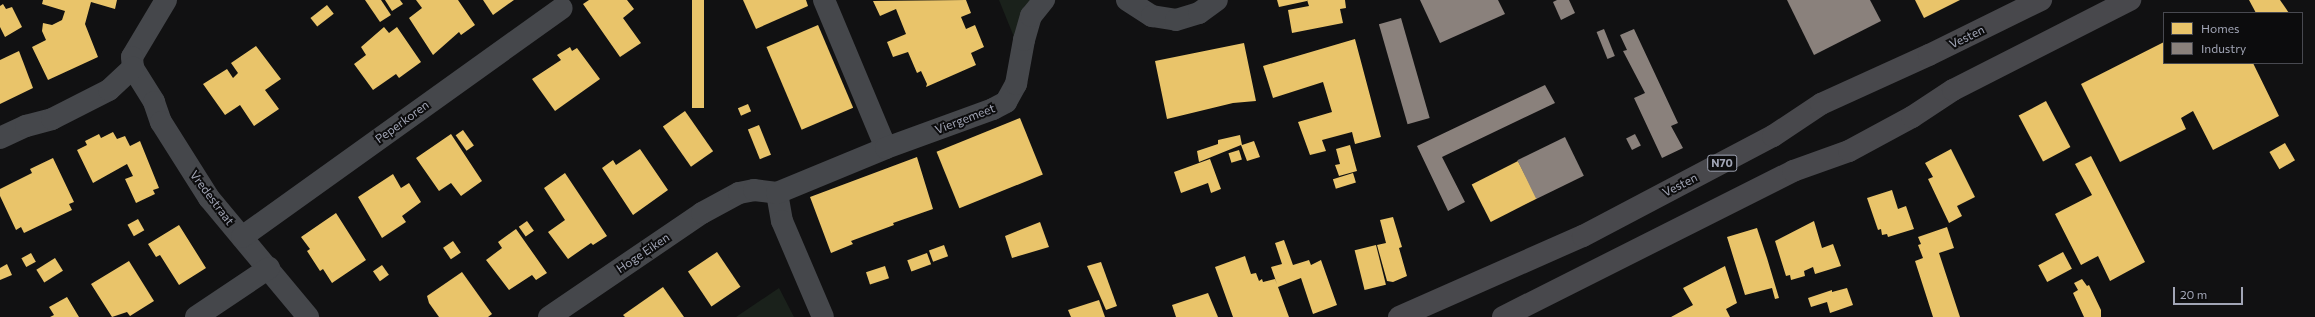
<!DOCTYPE html>
<style>
body{margin:0}
#map{position:relative;width:2315px;height:317px;overflow:hidden;background:#111112;font-family:Commissioner,sans-serif}
div>[style]{position:absolute}
.green>*{inset:0;background:#1a211b}
.homes>*{inset:0;background:#e9c46a;transform-origin:0 0}
.industry>*{inset:0;background:#8a817c;transform-origin:0 0}
.minor>*{height:22px;margin:-11px;padding:0 11px;transform-origin:11px;border-radius:11px;background:#45474b}
.primary>*{height:22px;margin:-11px;padding:0 11px;transform-origin:11px;border-radius:11px;background:#48484c}
span{translate:-50% -50%;white-space:nowrap;text-align:center;line-height:1.15;-webkit-text-stroke:4px #0c0c0d;paint-order:stroke}
.shield-label span{padding:1px 3px;background:#0c0c0d;border:1px solid;border-radius:3px;-webkit-text-stroke-width:0}
.shield-label{font-size:11px;color:#a1a5b5;font-weight:700}
.street-label{font-size:12px;color:#a1a5b5}
.legend{position:absolute;left:2163px;top:12px;width:140px;height:52px;box-sizing:border-box;background:#0c0c0d;border:1px solid #484950;margin:0;padding:5px 7px;list-style:none;font-size:12px;color:#a1a5b5}
.legend li{display:flex;align-items:center;gap:8px;height:20px}
.legend b{width:20px;border:1px solid #484950}
.scale{position:absolute;left:2173px;top:287px;width:70px;height:18px;box-sizing:border-box;border:2px solid #a1a5b5;border-top:0;padding-left:5px;font-size:12px;line-height:14px;white-space:nowrap;color:#a1a5b5;-webkit-text-stroke:3px #0c0c0d;paint-order:stroke}
</style>
<div id="map">
<div class="green">
<i style="clip-path:polygon(999px 0,1038px 0,1014px 37px)"></i>
<i style="clip-path:polygon(779px 288px,794px 317px,736px 317px)"></i>
</div>
<div class="homes">
<i style="clip-path:polygon(43px 0,117px 0,115px 9px,91px 2px,85px 24px,98px 57px,48px 80px,32px 47px,46px 40px,42px 31px,43px 23px,52px 25px,62px 20px,65px 11px,42px 4px)"></i>
<i style="clip-path:polygon(365px 0,381px 0,391px 15px,380px 22px)"></i>
<i style="clip-path:polygon(385px 0,400px 0,403px 4px,392px 11px)"></i>
<i style="clip-path:polygon(416px 0,458px 0,475px 25px,461px 35px,459px 32px,433px 55px,409px 18px,422px 8px)"></i>
<i style="clip-path:polygon(483px 0,514px 0,493px 15px)"></i>
<i style="clip-path:polygon(589px 0,627px 0,634px 9px,623px 18px,641px 43px,620px 57px,583px 4px)"></i>
<i style="left:692px;top:0;width:12px;height:108px"></i>
<i style="clip-path:polygon(743px 0,806px 0,808px 6px,756px 29px)"></i>
<i style="clip-path:polygon(966px 0,971px 13px,961px 17px,966px 29px,975px 25px,984px 47px,971px 53px,976px 65px,926px 87px,927px 84px,921px 71px,917px 73px,908px 52px,893px 57px,887px 42px,906px 34px,896px 9px,880px 16px,873px 1px)"></i>
<i style="clip-path:polygon(1277px 0,1307px 0,1307px 1px,1279px 7px)"></i>
<i style="clip-path:polygon(1307px 0,1345px 0,1346px 8px,1340px 9px,1343px 23px,1292px 33px,1288px 10px,1309px 6px)"></i>
<i style="clip-path:polygon(1915px 0,1960px 0,1924px 18px)"></i>
<i style="clip-path:polygon(2249px 0,2280px 0,2289px 13px,2256px 13px)"></i>
<i style="clip-path:polygon(3px 4px,6px 9px,12px 7px,22px 27px,5px 37px,0 27px,0 6px)"></i>
<i style="left:327px;top:5px;width:11px;height:21px;rotate:52deg"></i>
<i style="left:818px;top:25px;width:90px;height:56px;rotate:67deg"></i>
<i style="clip-path:polygon(384px 27px,389px 33px,397px 27px,421px 62px,399px 78px,396px 74px,373px 90px,354px 64px,366px 55px,361px 47px)"></i>
<i style="clip-path:polygon(1355px 39px,1381px 137px,1355px 144px,1352px 132px,1322px 140px,1326px 151px,1310px 155px,1298px 122px,1332px 112px,1323px 82px,1273px 98px,1263px 66px)"></i>
<i style="clip-path:polygon(2164px 42px,2164px 63px,2253px 63px,2279px 116px,2213px 150px,2193px 111px,2181px 118px,2186px 129px,2120px 162px,2081px 84px)"></i>
<i style="clip-path:polygon(1244px 43px,1256px 101px,1233px 103px,1167px 119px,1155px 61px)"></i>
<i style="clip-path:polygon(256px 46px,281px 79px,265px 90px,279px 109px,254px 126px,240px 105px,225px 115px,203px 84px,227px 69px,233px 78px,238px 73px,231px 63px)"></i>
<i style="clip-path:polygon(570px 47px,572px 51px,577px 48px,600px 79px,555px 111px,532px 79px,561px 60px,557px 55px)"></i>
<i style="clip-path:polygon(19px 51px,33px 88px,0 104px,0 60px)"></i>
<i style="left:2046px;top:101px;width:52px;height:31px;rotate:62deg"></i>
<i style="left:748px;top:104px;width:8px;height:11px;rotate:67deg"></i>
<i style="left:685px;top:111px;width:49px;height:27px;rotate:55deg"></i>
<i style="left:1020px;top:118px;width:61px;height:90px;rotate:68deg"></i>
<i style="left:759px;top:125px;width:32px;height:12px;rotate:68deg"></i>
<i style="left:463px;top:130px;width:19px;height:9px;rotate:55deg"></i>
<i style="clip-path:polygon(113px 132px,117px 139px,125px 136px,130px 146px,140px 141px,159px 188px,153px 190px,155px 194px,136px 203px,125px 179px,133px 176px,127px 164px,93px 183px,77px 150px,87px 145px,85px 141px,99px 134px,101px 138px)"></i>
<i style="clip-path:polygon(451px 134px,482px 181px,461px 196px,451px 183px,439px 191px,416px 158px)"></i>
<i style="clip-path:polygon(1240px 135px,1242px 145px,1254px 141px,1260px 157px,1247px 161px,1241px 145px,1199px 162px,1197px 151px,1218px 144px,1218px 140px)"></i>
<i style="left:2285px;top:143px;width:20px;height:18px;rotate:60deg"></i>
<i style="clip-path:polygon(1350px 145px,1357px 171px,1339px 176px,1335px 165px,1340px 164px,1336px 149px)"></i>
<i style="clip-path:polygon(640px 149px,668px 190px,633px 215px,602px 168px,613px 160px,616px 165px)"></i>
<i style="clip-path:polygon(1951px 149px,1975px 197px,1957px 206px,1962px 216px,1949px 223px,1928px 179px,1933px 177px,1925px 163px)"></i>
<i style="left:1239px;top:150px;width:10px;height:11px;rotate:73deg"></i>
<i style="clip-path:polygon(2091px 156px,2145px 262px,2110px 281px,2098px 256px,2081px 265px,2055px 214px,2092px 195px,2075px 164px)"></i>
<i style="clip-path:polygon(917px 157px,933px 209px,893px 223px,894px 225px,851px 241px,853px 244px,831px 253px,810px 197px)"></i>
<i style="clip-path:polygon(53px 158px,74px 202px,69px 204px,72px 210px,24px 233px,21px 227px,16px 230px,0 196px,0 189px,32px 173px,30px 169px)"></i>
<i style="clip-path:polygon(1210px 159px,1221px 189px,1211px 193px,1208px 183px,1181px 193px,1174px 172px)"></i>
<i style="left:1518px;top:161px;width:42px;height:52px;rotate:63deg"></i>
<i style="clip-path:polygon(565px 173px,607px 236px,593px 245px,591px 243px,568px 259px,548px 232px,565px 220px,544px 188px)"></i>
<i style="left:1353px;top:173px;width:10px;height:21px;rotate:73deg"></i>
<i style="clip-path:polygon(393px 174px,401px 188px,409px 183px,421px 202px,402px 216px,406px 222px,382px 238px,358px 197px)"></i>
<i style="clip-path:polygon(1892px 190px,1898px 209px,1906px 206px,1914px 229px,1888px 237px,1887px 234px,1882px 235px,1881px 229px,1878px 230px,1867px 198px)"></i>
<i style="clip-path:polygon(336px 213px,366px 260px,332px 283px,323px 269px,320px 271px,307px 251px,310px 249px,301px 237px)"></i>
<i style="clip-path:polygon(1393px 217px,1402px 247px,1399px 248px,1407px 276px,1393px 282px,1387px 281px,1377px 245px,1386px 243px,1380px 220px)"></i>
<i style="left:138px;top:219px;width:13px;height:12px;rotate:61deg"></i>
<i style="left:527px;top:221px;width:12px;height:10px;rotate:55deg"></i>
<i style="clip-path:polygon(1814px 221px,1822px 248px,1833px 244px,1841px 266px,1815px 274px,1813px 267px,1804px 271px,1805px 276px,1791px 280px,1790px 275px,1786px 276px,1775px 241px)"></i>
<i style="clip-path:polygon(1040px 222px,1049px 247px,1012px 258px,1005px 236px)"></i>
<i style="clip-path:polygon(179px 225px,206px 268px,179px 285px,160px 255px,156px 257px,148px 244px)"></i>
<i style="clip-path:polygon(1947px 227px,1954px 248px,1939px 253px,1960px 317px,1933px 317px,1915px 261px,1923px 258px,1918px 245px,1921px 244px,1918px 237px)"></i>
<i style="clip-path:polygon(1757px 228px,1767px 258px,1779px 298px,1775px 299px,1772px 288px,1745px 295px,1727px 237px)"></i>
<i style="clip-path:polygon(516px 229px,547px 273px,536px 280px,532px 275px,509px 290px,486px 260px,502px 248px,498px 242px)"></i>
<i style="clip-path:polygon(1284px 240px,1293px 265px,1309px 260px,1311px 265px,1321px 260px,1337px 305px,1313px 314px,1301px 278px,1278px 287px,1289px 317px,1233px 317px,1215px 267px,1245px 256px,1251px 274px,1256px 273px,1259px 281px,1262px 279px,1263px 282px,1275px 279px,1277px 284px,1271px 267px,1282px 264px,1275px 243px)"></i>
<i style="left:453px;top:241px;width:14px;height:12px;rotate:56deg"></i>
<i style="left:944px;top:245px;width:12px;height:16px;rotate:70deg"></i>
<i style="left:1376px;top:245px;width:41px;height:22px;rotate:76deg"></i>
<i style="left:717px;top:252px;width:42px;height:35px;rotate:56deg"></i>
<i style="left:2063px;top:252px;width:19px;height:28px;rotate:62deg"></i>
<i style="left:31px;top:253px;width:10px;height:11px;rotate:61deg"></i>
<i style="left:927px;top:253px;width:12px;height:21px;rotate:70deg"></i>
<i style="left:55px;top:258px;width:15px;height:22px;rotate:58deg"></i>
<i style="clip-path:polygon(129px 261px,154px 301px,130px 316px,127px 312px,112px 317px,91px 284px)"></i>
<i style="clip-path:polygon(1101px 262px,1117px 306px,1106px 310px,1087px 266px)"></i>
<i style="clip-path:polygon(7px 264px,12px 275px,0 280px,0 268px)"></i>
<i style="left:382px;top:265px;width:12px;height:11px;rotate:55deg"></i>
<i style="left:885px;top:266px;width:13px;height:20px;rotate:72deg"></i>
<i style="clip-path:polygon(1725px 266px,1737px 303px,1726px 309px,1730px 317px,1671px 317px,1693px 305px,1683px 288px)"></i>
<i style="clip-path:polygon(462px 272px,492px 314px,488px 317px,439px 317px,429px 303px,427px 296px)"></i>
<i style="clip-path:polygon(2082px 279px,2087px 286px,2089px 285px,2101px 310px,2101px 317px,2084px 317px,2073px 293px,2078px 290px,2074px 283px)"></i>
<i style="clip-path:polygon(663px 287px,684px 317px,625px 317px,623px 315px)"></i>
<i style="clip-path:polygon(1847px 288px,1853px 305px,1830px 313px,1827px 302px,1811px 307px,1808px 298px,1832px 290px,1832px 292px)"></i>
<i style="clip-path:polygon(1208px 293px,1218px 317px,1176px 317px,1172px 305px)"></i>
<i style="clip-path:polygon(67px 297px,79px 317px,50px 317px,54px 315px,49px 307px)"></i>
<i style="clip-path:polygon(1099px 300px,1105px 317px,1071px 317px,1068px 310px)"></i>
</div>
<div class="industry">
<i style="clip-path:polygon(1420px 0,1498px 0,1505px 14px,1440px 43px)"></i>
<i style="clip-path:polygon(1557px 0,1569px 0,1575px 13px,1561px 20px,1553px 2px)"></i>
<i style="clip-path:polygon(1787px 0,1870px 0,1881px 21px,1814px 55px)"></i>
<i style="left:1401px;top:18px;width:104px;height:23px;rotate:74deg"></i>
<i style="left:1604px;top:29px;width:29px;height:8px;rotate:68deg"></i>
<i style="clip-path:polygon(1634px 29px,1678px 123px,1671px 126px,1683px 148px,1662px 158px,1634px 98px,1645px 93px,1623px 51px,1627px 50px,1620px 35px)"></i>
<i style="clip-path:polygon(1545px 85px,1555px 103px,1442px 157px,1465px 202px,1448px 211px,1417px 146px)"></i>
<i style="left:1635px;top:134px;width:13px;height:10px;rotate:63deg"></i>
<i style="left:1565px;top:137px;width:43px;height:53px;rotate:64deg"></i>
</div>
<div class="minor">
<i style="left:166px;top:0;width:66px;rotate:120.8deg"></i>
<i style="left:132px;top:57px;width:11px;rotate:85deg"></i>
<i style="left:133px;top:68px;width:40px;rotate:58deg"></i>
<i style="left:154px;top:102px;width:21px;rotate:71deg"></i>
<i style="left:161px;top:122px;width:90px;rotate:57.7deg"></i>
<i style="left:209px;top:198px;width:155px;rotate:50.2deg"></i>
<i style="left:824px;top:0;width:160px;rotate:67.3deg"></i>
<i style="left:1127px;top:0;width:30px;rotate:33deg"></i>
<i style="left:1152px;top:16px;width:24px;rotate:9deg"></i>
<i style="left:1176px;top:20px;width:24px;rotate:-17deg"></i>
<i style="left:1199px;top:13px;width:22px;rotate:-36deg"></i>
<i style="left:0;top:138px;width:29px;rotate:-25deg"></i>
<i style="left:26px;top:126px;width:27px;rotate:-15deg"></i>
<i style="left:52px;top:119px;width:64px;rotate:-27deg"></i>
<i style="left:109px;top:90px;width:33px;rotate:-43deg"></i>
<i style="left:777px;top:193px;width:28px;rotate:80deg"></i>
<i style="left:782px;top:221px;width:104px;rotate:66.9deg"></i>
<i style="left:242px;top:237px;width:393px;rotate:-35.6deg"></i>
<i style="left:196px;top:317px;width:88px;rotate:-33.9deg"></i>
<i style="left:549px;top:317px;width:185px;rotate:-34.2deg"></i>
<i style="left:702px;top:213px;width:42px;rotate:-28.4deg"></i>
<i style="left:739px;top:193px;width:15px;rotate:-11deg"></i>
<i style="left:754px;top:190px;width:23px;rotate:7deg"></i>
<i style="left:777px;top:193px;width:118px;rotate:-22.4deg"></i>
<i style="left:886px;top:148px;width:114px;rotate:-20deg"></i>
<i style="left:993px;top:109px;width:15px;rotate:-28deg"></i>
<i style="left:1006px;top:102px;width:21px;rotate:-61deg"></i>
<i style="left:1016px;top:84px;width:45px;rotate:-79.7deg"></i>
<i style="left:1024px;top:40px;width:25px;rotate:-74deg"></i>
<i style="left:1031px;top:16px;width:21px;rotate:-51deg"></i>
</div>
<div class="primary">
<i style="left:1399px;top:317px;width:201px;rotate:-23.8deg"></i>
<i style="left:1583px;top:236px;width:215px;rotate:-27.8deg"></i>
<i style="left:1773px;top:136px;width:58px;rotate:-33.7deg"></i>
<i style="left:1821px;top:104px;width:119px;rotate:-24.4deg"></i>
<i style="left:1929px;top:55px;width:125px;rotate:-26.2deg"></i>
<i style="left:1503px;top:317px;width:325px;rotate:-26.7deg"></i>
<i style="left:1793px;top:171px;width:59px;rotate:-19.7deg"></i>
<i style="left:1849px;top:151px;width:72px;rotate:-28.4deg"></i>
<i style="left:1912px;top:117px;width:49px;rotate:-33.4deg"></i>
<i style="left:1953px;top:90px;width:199px;rotate:-27deg"></i>
</div>
<div class="shield-label">
<span style="left:1722px;top:163px">N70</span>
</div>
<div class="street-label">
<span style="left:1967px;top:37px;rotate:-26deg">Vesten</span>
<span style="left:965px;top:119px;rotate:-21deg">Viergemeet</span>
<span style="left:402px;top:122px;rotate:-36deg">Peperkoren</span>
<span style="left:1680px;top:185px;rotate:-27deg">Vesten</span>
<span style="left:212px;top:198px;rotate:53deg">Vredestraat</span>
<span style="left:643px;top:253px;rotate:-34deg">Hoge Eiken</span>
</div>
<ul class="legend">
<li><b style="height:11px;background:#e9c46a"></b>Homes</li>
<li><b style="height:11px;background:#8a817c"></b>Industry</li>
</ul>
<div class="scale">20 m</div>
</div>
